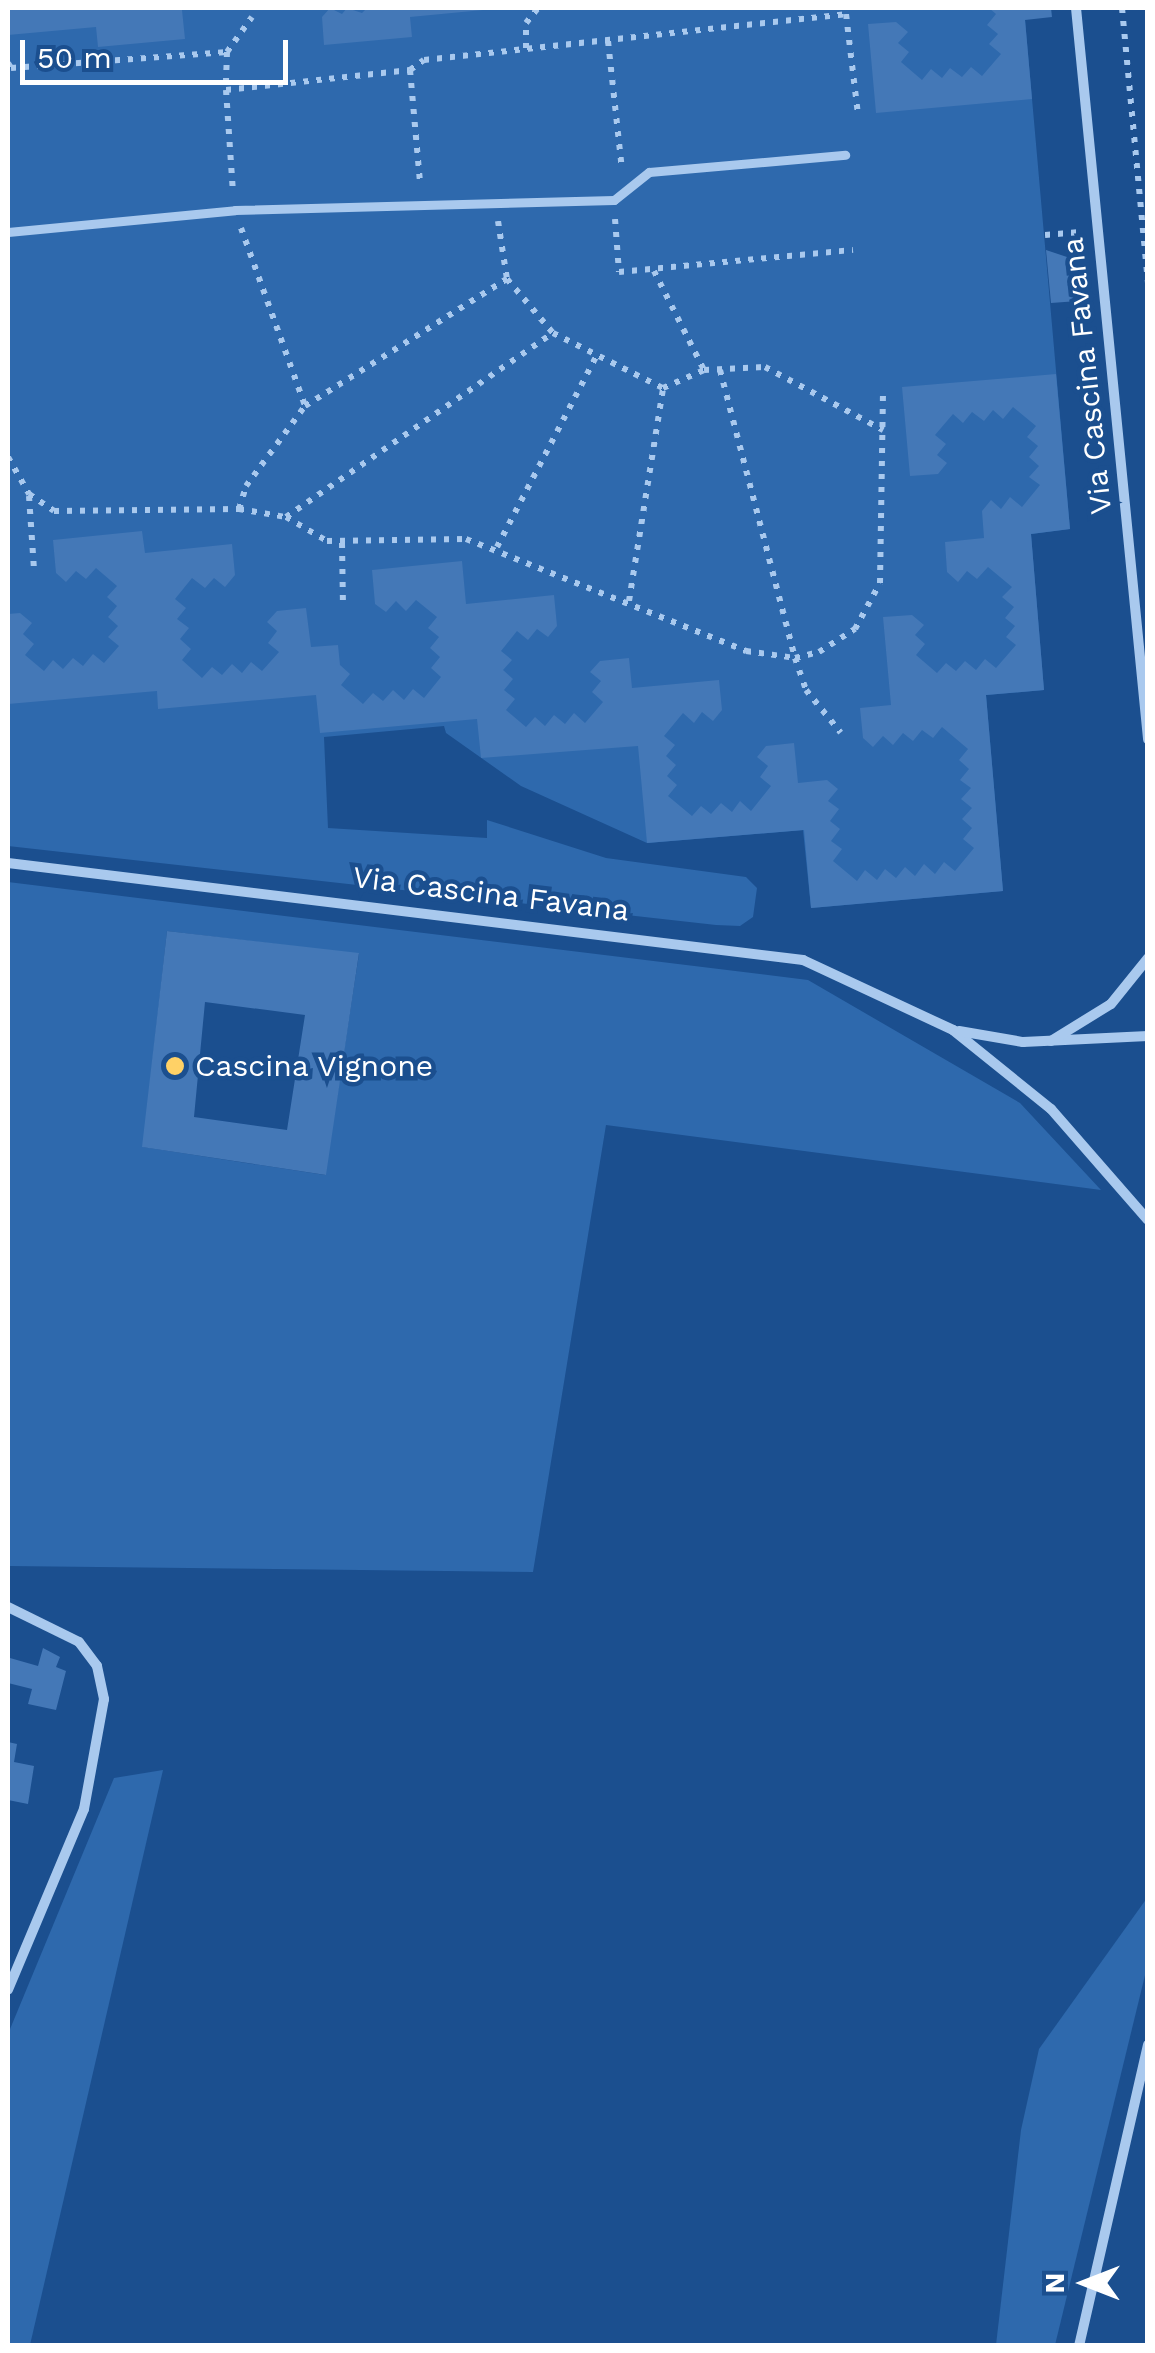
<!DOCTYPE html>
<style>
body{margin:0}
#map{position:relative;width:1155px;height:2353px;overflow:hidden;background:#1b4f8f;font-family:"Work Sans",sans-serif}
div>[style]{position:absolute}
.green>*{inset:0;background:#2e69ad}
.building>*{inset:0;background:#4478b7}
.path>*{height:6px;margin-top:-3px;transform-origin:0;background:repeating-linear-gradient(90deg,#a9c9ee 0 5px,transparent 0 13px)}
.pedestrian>*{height:9px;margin:-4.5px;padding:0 4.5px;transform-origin:4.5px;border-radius:4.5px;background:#a9c9ee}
.minor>*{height:10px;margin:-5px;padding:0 5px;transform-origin:5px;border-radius:5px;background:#a9c9ee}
.dots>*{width:28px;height:28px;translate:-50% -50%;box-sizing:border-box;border:5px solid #1b4f8f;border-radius:50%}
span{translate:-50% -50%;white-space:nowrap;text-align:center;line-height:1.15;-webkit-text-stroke:9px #1b4f8f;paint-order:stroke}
.street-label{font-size:30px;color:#fff}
.poi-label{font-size:30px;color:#fff}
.left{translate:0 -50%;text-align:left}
.frame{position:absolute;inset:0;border:10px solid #fff;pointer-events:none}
.north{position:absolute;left:1035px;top:2233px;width:100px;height:100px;-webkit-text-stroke:8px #1b4f8f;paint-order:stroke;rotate:270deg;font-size:28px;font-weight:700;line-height:40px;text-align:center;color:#fff}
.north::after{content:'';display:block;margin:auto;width:35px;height:45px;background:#fff;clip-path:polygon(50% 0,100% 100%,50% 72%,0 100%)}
.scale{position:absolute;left:20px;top:40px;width:268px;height:45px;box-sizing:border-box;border:5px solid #fff;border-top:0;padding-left:12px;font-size:30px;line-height:35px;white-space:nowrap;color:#fff;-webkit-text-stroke:8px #1b4f8f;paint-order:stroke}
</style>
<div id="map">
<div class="green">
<i style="clip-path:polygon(8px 8px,1024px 8px,1070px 529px,1031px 534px,1044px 690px,986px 695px,1003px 891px,811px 908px,803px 830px,647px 843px,521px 786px,446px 733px,444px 726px,324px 737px,328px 828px,487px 838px,487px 820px,606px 858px,746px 877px,757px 888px,753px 917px,740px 926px,716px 925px,8px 846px)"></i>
<i style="clip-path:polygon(evenodd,8px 882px,808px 980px,1020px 1103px,1101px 1190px,606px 1125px,533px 1572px,8px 1566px,8px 882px,167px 931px,359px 954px,325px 1175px,143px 1147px,167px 931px)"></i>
<i style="clip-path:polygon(163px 1770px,30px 2345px,8px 2345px,8px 2034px,114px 1778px)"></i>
<i style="clip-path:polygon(1147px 1898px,1147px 1967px,1055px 2345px,996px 2345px,1021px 2130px,1039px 2049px)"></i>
</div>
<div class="building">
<i style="clip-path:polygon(8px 8px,182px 10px,185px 39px,98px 47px,96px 27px,8px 35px)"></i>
<i style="clip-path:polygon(330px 8px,342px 14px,347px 8px,362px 13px,367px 8px,483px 10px,410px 17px,412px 37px,324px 45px,322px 17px)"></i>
<i style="clip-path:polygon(989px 8px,1051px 8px,1052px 17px,1025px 20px,1032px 99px,876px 113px,868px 24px,896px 22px,908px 32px,898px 43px,909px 52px,901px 62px,922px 80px,931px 69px,942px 78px,950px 68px,962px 77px,971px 67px,982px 76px,1001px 54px,989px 44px,998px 34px,987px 25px,996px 14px)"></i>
<i style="clip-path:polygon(1046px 250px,1073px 259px,1078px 301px,1051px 303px)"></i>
<i style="clip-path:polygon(1056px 374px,1070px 529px,1031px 534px,1044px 690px,986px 695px,1003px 891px,811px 908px,804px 830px,647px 843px,638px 746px,481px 758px,477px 719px,320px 733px,316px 695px,158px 709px,157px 691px,8px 704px,8px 614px,20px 613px,32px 623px,23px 634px,34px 644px,25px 655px,44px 671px,53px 660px,63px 669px,73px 658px,83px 666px,93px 654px,104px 663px,119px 646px,108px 637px,118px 626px,108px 617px,117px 606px,107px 597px,117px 586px,96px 568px,86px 579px,76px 571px,66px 582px,56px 573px,53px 540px,142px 531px,145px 553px,232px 544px,235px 575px,225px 587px,214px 578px,205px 588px,192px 578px,175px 599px,186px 608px,177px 619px,189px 628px,180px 639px,191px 649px,182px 660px,202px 678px,212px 667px,222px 675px,232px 664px,242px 673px,251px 662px,262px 671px,279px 652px,268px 643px,277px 631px,267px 622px,277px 611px,306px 608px,311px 647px,338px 645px,340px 665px,350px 674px,341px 685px,363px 704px,373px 693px,383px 701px,393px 690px,404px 700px,413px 689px,424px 698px,441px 677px,431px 668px,440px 657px,430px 648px,439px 637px,428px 628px,437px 617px,416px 600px,406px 611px,396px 601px,386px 612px,375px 604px,372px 570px,462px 561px,466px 604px,554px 595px,557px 626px,548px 637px,537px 629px,528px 640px,517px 631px,501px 651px,512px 660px,503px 670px,513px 679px,504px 690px,515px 699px,506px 710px,526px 727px,535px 717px,545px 726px,554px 715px,565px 724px,574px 713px,585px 723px,603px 702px,592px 692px,601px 681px,590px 672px,600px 661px,629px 658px,632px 688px,719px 680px,722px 710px,713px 721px,702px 712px,694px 723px,683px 713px,664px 736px,675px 745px,666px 756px,676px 765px,667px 776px,677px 785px,668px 796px,692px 816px,701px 806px,711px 814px,721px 803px,732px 812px,740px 801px,751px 811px,771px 786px,760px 777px,768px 766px,757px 757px,766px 746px,794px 743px,798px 783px,827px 780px,838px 789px,828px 801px,839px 809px,830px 821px,840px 829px,831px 841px,842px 849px,833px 861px,857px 881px,865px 870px,877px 880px,885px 869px,896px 878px,905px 867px,915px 876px,924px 864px,935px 874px,944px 862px,955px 871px,974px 848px,963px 839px,972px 828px,962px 819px,972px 808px,961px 799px,971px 788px,960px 780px,969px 769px,959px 760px,968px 749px,942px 727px,933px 738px,922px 730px,913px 741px,903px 733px,893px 745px,883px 736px,873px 747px,863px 738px,860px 708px,891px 705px,883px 617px,912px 615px,924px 625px,915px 635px,925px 644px,916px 655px,937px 673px,946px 663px,956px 671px,965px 661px,976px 670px,985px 659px,996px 668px,1016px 645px,1006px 637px,1015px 626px,1005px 618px,1014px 607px,1002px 597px,1012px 587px,988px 567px,977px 579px,967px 571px,958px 582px,947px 572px,945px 542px,984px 538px,982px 511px,991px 500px,1001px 509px,1010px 497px,1022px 507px,1040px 485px,1029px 477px,1039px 466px,1029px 457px,1038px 446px,1027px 437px,1036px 426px,1013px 407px,1003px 419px,993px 410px,984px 421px,972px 412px,963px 423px,953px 414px,935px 435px,946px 444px,937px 455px,947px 463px,938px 474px,910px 476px,902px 387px)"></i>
<i style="clip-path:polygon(evenodd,167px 931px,359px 953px,326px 1175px,142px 1147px,167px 931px,205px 1002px,305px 1015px,287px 1130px,194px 1117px,205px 1002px)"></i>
<i style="clip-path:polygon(8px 1644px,10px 1658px,38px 1666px,43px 1648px,60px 1657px,56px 1667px,66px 1671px,56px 1710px,28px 1704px,32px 1689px,8px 1683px)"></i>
<i style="clip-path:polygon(8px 1742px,17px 1744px,14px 1762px,34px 1766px,28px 1804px,8px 1800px)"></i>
</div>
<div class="path">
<i style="left:1122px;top:8px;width:276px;rotate:84.6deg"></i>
<i style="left:608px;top:41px;width:129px;rotate:83.8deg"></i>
<i style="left:526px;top:48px;width:25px;rotate:-90deg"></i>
<i style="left:526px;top:23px;width:19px;rotate:-51deg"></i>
<i style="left:227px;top:52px;width:43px;rotate:-54.5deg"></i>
<i style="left:8px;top:63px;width:6px;rotate:59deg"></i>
<i style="left:11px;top:68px;width:217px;rotate:-4.2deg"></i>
<i style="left:227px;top:52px;width:38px;rotate:92deg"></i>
<i style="left:226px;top:90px;width:185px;rotate:-6.2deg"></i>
<i style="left:410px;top:70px;width:17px;rotate:-36deg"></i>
<i style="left:424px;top:60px;width:424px;rotate:-6.2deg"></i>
<i style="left:846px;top:14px;width:102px;rotate:83.2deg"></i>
<i style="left:410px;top:70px;width:113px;rotate:84.9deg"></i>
<i style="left:226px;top:90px;width:102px;rotate:86.1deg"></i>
<i style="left:615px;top:219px;width:53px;rotate:85.7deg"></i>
<i style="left:619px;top:272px;width:235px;rotate:-5.4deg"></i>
<i style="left:498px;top:221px;width:59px;rotate:81.2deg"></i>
<i style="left:507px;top:279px;width:71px;rotate:49.6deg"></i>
<i style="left:553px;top:333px;width:123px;rotate:26.6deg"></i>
<i style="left:663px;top:388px;width:45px;rotate:-23.7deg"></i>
<i style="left:241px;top:228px;width:189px;rotate:70.2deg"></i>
<i style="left:1045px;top:235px;width:35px;rotate:-5deg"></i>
<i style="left:654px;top:271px;width:111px;rotate:63.2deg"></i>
<i style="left:704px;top:370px;width:61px;rotate:-2.8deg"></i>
<i style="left:765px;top:367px;width:134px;rotate:28.1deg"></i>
<i style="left:720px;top:370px;width:298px;rotate:75.4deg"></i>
<i style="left:795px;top:658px;width:34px;rotate:71deg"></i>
<i style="left:806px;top:690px;width:55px;rotate:50.9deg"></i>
<i style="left:8px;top:457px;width:43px;rotate:60.4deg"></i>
<i style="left:29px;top:494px;width:30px;rotate:34deg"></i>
<i style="left:54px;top:511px;width:185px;rotate:-0.6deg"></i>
<i style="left:239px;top:509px;width:48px;rotate:9.7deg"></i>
<i style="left:286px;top:517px;width:48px;rotate:30.3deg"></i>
<i style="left:327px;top:541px;width:139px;rotate:-0.8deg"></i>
<i style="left:466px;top:539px;width:302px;rotate:21.8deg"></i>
<i style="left:746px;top:651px;width:49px;rotate:8.1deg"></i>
<i style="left:795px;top:658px;width:25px;rotate:-14deg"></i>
<i style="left:819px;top:652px;width:43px;rotate:-32.6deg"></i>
<i style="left:855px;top:629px;width:52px;rotate:-61.5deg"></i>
<i style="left:880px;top:583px;width:194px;rotate:-89.1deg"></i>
<i style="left:29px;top:496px;width:74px;rotate:86.1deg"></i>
<i style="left:239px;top:509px;width:24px;rotate:-73deg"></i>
<i style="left:246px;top:486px;width:99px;rotate:-53.6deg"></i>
<i style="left:305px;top:406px;width:239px;rotate:-32.2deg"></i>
<i style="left:286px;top:517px;width:324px;rotate:-34.6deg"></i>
<i style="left:342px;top:543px;width:61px;rotate:89.1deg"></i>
<i style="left:497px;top:547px;width:214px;rotate:-62.5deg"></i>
<i style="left:629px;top:601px;width:216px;rotate:-80.9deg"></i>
</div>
<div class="pedestrian">
<i style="left:8px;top:232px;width:228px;rotate:-5.5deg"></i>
<i style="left:235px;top:210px;width:379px;rotate:-1.5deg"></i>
<i style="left:614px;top:200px;width:45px;rotate:-38.7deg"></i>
<i style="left:649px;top:172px;width:197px;rotate:-5deg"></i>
</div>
<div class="minor">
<i style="left:1076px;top:8px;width:735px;rotate:84.37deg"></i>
<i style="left:8px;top:863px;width:801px;rotate:6.96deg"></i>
<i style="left:803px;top:960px;width:166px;rotate:25deg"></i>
<i style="left:953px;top:1030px;width:126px;rotate:38.9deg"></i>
<i style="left:1051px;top:1109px;width:147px;rotate:48.9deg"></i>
<i style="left:959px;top:1031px;width:65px;rotate:9.8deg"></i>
<i style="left:1023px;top:1042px;width:125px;rotate:-2.7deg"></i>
<i style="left:1051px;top:1041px;width:70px;rotate:-31.7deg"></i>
<i style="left:1111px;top:1004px;width:59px;rotate:-51.2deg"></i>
<i style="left:8px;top:1607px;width:79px;rotate:26.2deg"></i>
<i style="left:79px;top:1642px;width:30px;rotate:53deg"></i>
<i style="left:97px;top:1666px;width:34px;rotate:78deg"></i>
<i style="left:104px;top:1699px;width:112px;rotate:100.3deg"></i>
<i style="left:84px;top:1809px;width:196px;rotate:112.8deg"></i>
<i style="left:1079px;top:2346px;width:309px;rotate:-77.1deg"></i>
</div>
<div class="dots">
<i style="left:175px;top:1066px;background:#ffd166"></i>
</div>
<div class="street-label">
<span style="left:1087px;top:376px;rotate:-96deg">Via Cascina Favana</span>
<span style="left:491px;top:894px;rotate:7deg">Via Cascina Favana</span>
</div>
<div class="poi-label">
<span class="left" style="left:195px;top:1066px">Cascina Vignone</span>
</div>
<div class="frame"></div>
<div class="north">N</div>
<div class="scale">50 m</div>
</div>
